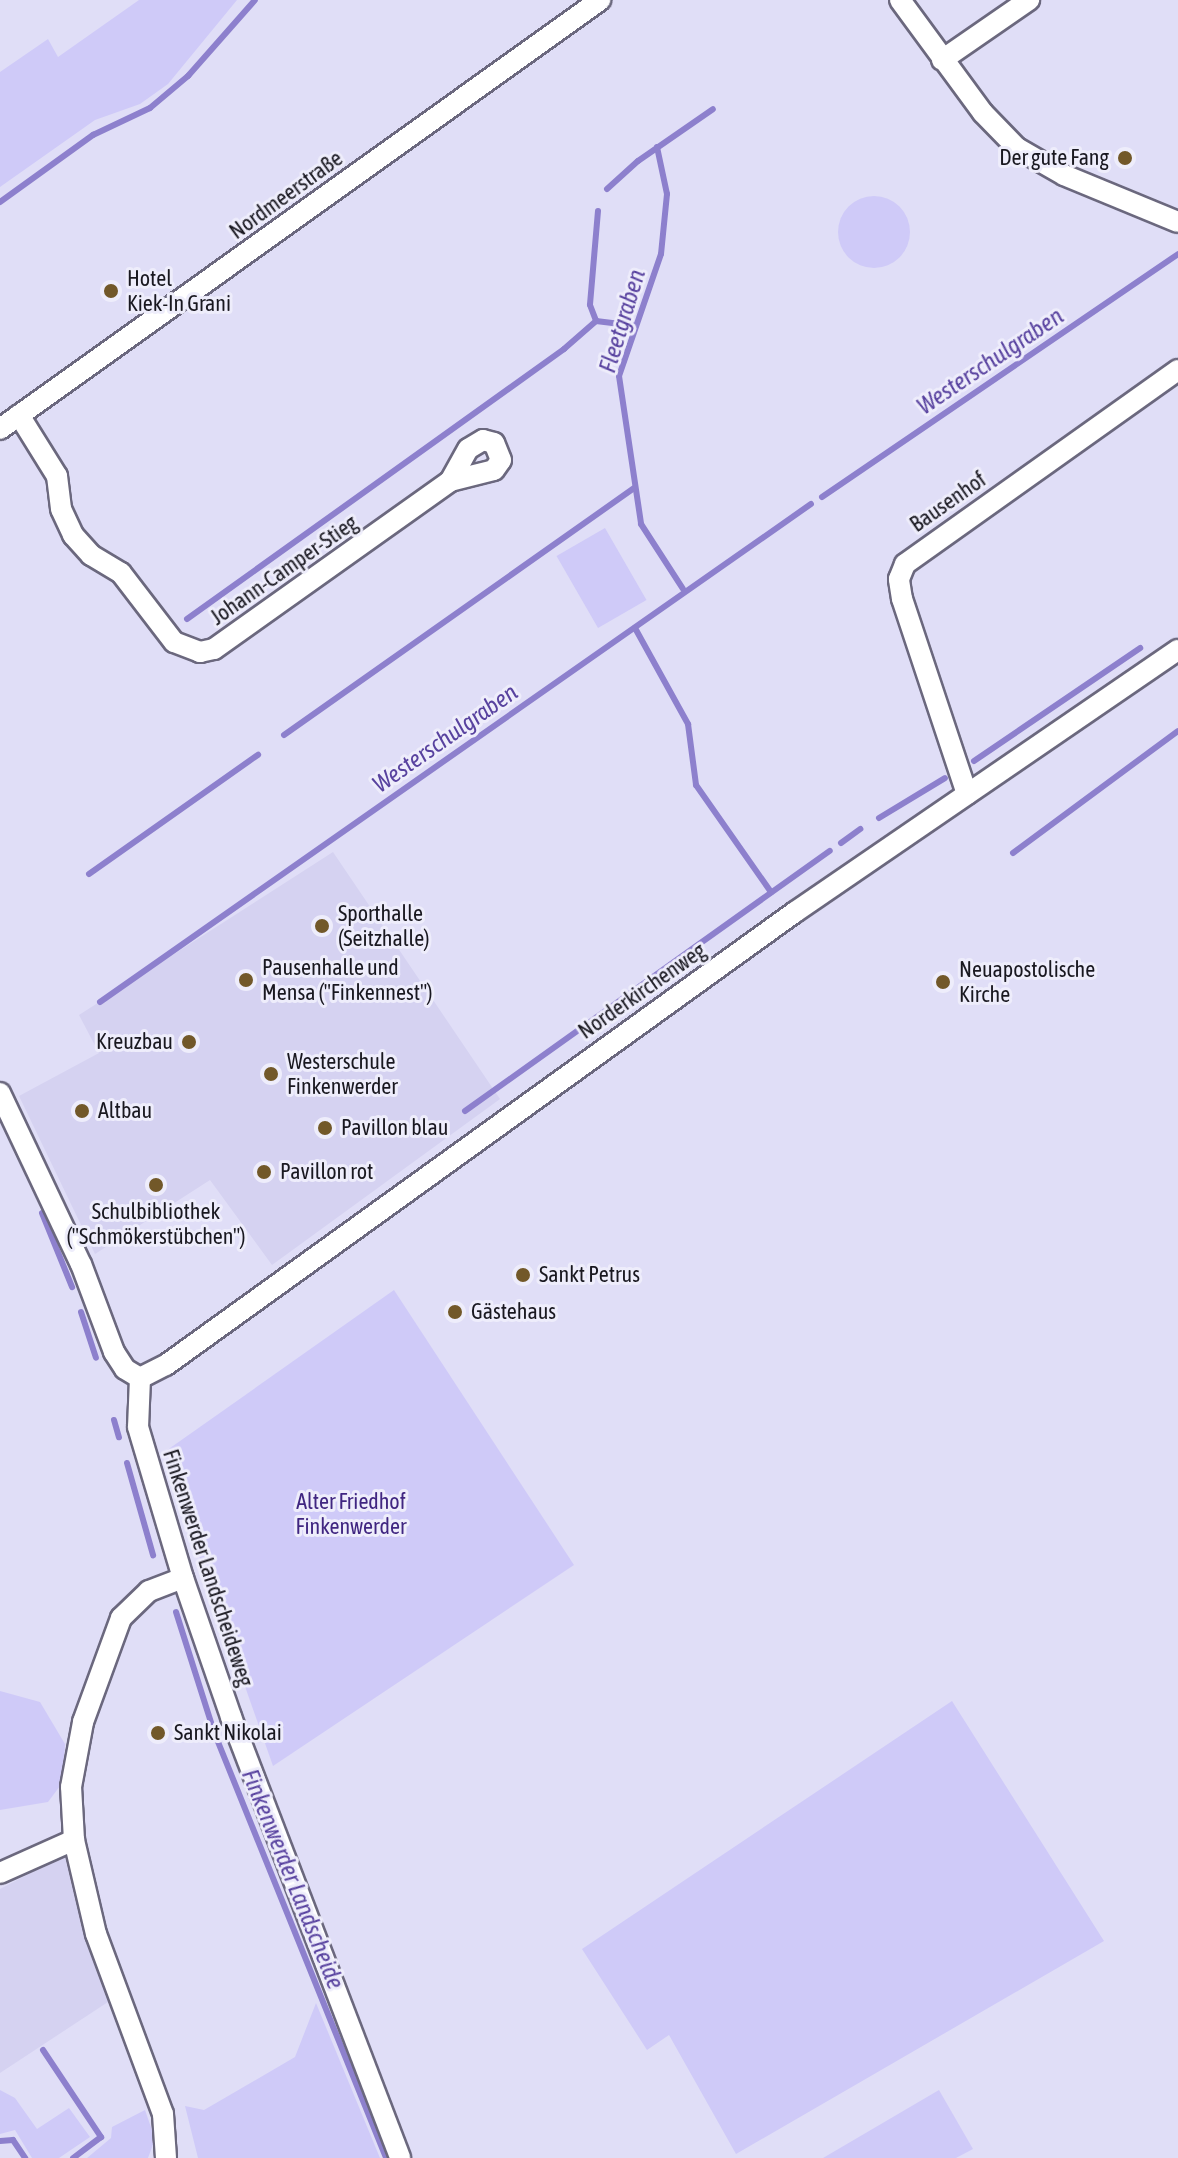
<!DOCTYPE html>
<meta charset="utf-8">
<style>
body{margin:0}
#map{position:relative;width:1178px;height:2158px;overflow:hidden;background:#e0def7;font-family:"Asap Condensed",sans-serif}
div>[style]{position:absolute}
.built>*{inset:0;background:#d5d2f1}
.green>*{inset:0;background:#cfcaf8;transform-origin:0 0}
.round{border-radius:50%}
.stream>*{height:6px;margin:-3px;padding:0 3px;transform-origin:3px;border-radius:3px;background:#8d80cd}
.roads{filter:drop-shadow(2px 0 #6b687e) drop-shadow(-2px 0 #6b687e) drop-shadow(0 2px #6b687e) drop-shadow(0 -2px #6b687e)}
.minor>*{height:20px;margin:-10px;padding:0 10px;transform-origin:10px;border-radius:10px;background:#fff}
.dots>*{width:22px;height:22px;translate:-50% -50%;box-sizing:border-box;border:4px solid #eeedfb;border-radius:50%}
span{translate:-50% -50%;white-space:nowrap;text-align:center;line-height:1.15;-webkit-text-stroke:6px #eeedfb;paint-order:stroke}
.poi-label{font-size:22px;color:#191820}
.right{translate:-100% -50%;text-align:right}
.left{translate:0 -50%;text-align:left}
.street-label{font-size:22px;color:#191820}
.park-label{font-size:22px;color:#402681}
.water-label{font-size:24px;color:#58429f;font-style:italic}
</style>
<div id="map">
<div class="built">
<i style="clip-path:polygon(333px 852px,500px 1099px,272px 1265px,210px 1180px,95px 1254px,19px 1096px,99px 1053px,79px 1015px)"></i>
<i style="clip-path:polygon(69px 1853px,111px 2000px,0 2073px,0 1889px)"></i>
</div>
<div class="green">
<i style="clip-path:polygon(139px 0,237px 0,168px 84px,140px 104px,95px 120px,0 187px,0 72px,48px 39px,58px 57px)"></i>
<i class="round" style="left:838px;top:196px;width:72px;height:72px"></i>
<i style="left:605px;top:528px;width:83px;height:56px;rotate:60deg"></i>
<i style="clip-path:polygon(394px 1290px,574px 1565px,273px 1766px,163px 1453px)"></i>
<i style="clip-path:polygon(0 1691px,40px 1702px,65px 1744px,63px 1782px,48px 1802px,0 1810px)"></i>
<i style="clip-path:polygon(952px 1701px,1104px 1941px,736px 2154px,669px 2035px,647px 2050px,582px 1949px)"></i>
<i style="clip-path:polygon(316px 2003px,380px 2158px,198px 2158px,185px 2106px,204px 2110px,295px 2057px)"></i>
<i style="clip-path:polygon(0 2090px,15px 2098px,37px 2129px,69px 2108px,90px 2137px,59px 2158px,32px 2158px,15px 2130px,0 2134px)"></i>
<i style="clip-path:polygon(939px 2090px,973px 2149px,956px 2158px,823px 2158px)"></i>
<i style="clip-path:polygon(145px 2110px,155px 2139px,148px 2158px,87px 2158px,111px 2138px,112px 2127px)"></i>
</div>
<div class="stream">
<i style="left:657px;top:147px;width:48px;rotate:78deg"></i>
<i style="left:667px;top:194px;width:60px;rotate:95.7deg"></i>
<i style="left:661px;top:254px;width:129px;rotate:109deg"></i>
<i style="left:619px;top:376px;width:150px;rotate:81.5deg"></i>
<i style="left:641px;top:524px;width:77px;rotate:57.1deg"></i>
<i style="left:607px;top:189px;width:42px;rotate:-42.1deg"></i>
<i style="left:638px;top:161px;width:91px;rotate:-34.7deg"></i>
<i style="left:0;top:202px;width:115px;rotate:-35.8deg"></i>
<i style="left:93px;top:135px;width:63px;rotate:-25.3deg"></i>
<i style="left:150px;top:108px;width:50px;rotate:-40.1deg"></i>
<i style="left:188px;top:76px;width:101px;rotate:-48.6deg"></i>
<i style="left:598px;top:211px;width:94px;rotate:94.9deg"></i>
<i style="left:590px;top:305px;width:17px;rotate:69deg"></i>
<i style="left:596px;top:321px;width:39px;rotate:7deg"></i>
<i style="left:822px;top:497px;width:431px;rotate:-34.3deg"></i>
<i style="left:187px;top:619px;width:464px;rotate:-35.6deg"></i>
<i style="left:564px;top:349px;width:43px;rotate:-41.2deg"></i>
<i style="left:635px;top:628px;width:110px;rotate:61.1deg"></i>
<i style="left:688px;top:724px;width:62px;rotate:82.5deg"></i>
<i style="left:696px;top:785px;width:131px;rotate:55deg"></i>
<i style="left:284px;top:735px;width:428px;rotate:-35.2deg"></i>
<i style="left:974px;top:761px;width:201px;rotate:-34.2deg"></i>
<i style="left:879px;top:818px;width:77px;rotate:-31.2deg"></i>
<i style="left:841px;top:843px;width:24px;rotate:-36deg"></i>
<i style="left:1013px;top:853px;width:205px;rotate:-36.5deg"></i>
<i style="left:89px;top:874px;width:207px;rotate:-35.2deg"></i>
<i style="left:100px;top:1002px;width:868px;rotate:-35.01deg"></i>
<i style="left:465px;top:1111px;width:448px;rotate:-35.5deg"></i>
<i style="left:42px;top:1213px;width:80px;rotate:67.9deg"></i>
<i style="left:81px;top:1312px;width:48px;rotate:71.9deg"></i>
<i style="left:114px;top:1420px;width:18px;rotate:74deg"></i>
<i style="left:127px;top:1463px;width:96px;rotate:74.2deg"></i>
<i style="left:176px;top:1612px;width:126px;rotate:72.4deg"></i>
<i style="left:214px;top:1732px;width:457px;rotate:68deg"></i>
<i style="left:43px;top:2050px;width:105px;rotate:56.3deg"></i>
<i style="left:101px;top:2137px;width:35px;rotate:143deg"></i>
<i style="left:0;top:2141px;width:13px;rotate:-4deg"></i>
<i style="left:13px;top:2140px;width:22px;rotate:56deg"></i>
</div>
<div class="roads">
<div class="minor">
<i style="left:900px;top:0;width:140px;rotate:53.7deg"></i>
<i style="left:983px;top:113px;width:49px;rotate:45.8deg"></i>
<i style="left:1017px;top:148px;width:54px;rotate:29.9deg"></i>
<i style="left:1064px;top:175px;width:123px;rotate:22.4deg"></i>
<i style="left:942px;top:60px;width:106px;rotate:-34.6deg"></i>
<i style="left:19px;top:415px;width:72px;rotate:58.1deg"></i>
<i style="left:57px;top:476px;width:33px;rotate:83deg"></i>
<i style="left:61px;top:509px;width:29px;rotate:65deg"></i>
<i style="left:73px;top:535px;width:27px;rotate:48deg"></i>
<i style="left:91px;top:555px;width:35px;rotate:31deg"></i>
<i style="left:121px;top:573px;width:87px;rotate:52.5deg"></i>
<i style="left:174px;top:642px;width:28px;rotate:21deg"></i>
<i style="left:200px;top:652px;width:14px;rotate:-12deg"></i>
<i style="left:214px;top:649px;width:290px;rotate:-35.4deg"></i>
<i style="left:450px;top:481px;width:45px;rotate:-14deg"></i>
<i style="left:494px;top:470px;width:12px;rotate:-55deg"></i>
<i style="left:501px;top:460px;width:18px;rotate:-112deg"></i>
<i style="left:494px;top:443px;width:11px;rotate:-165deg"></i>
<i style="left:483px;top:440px;width:17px;rotate:149deg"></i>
<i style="left:468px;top:449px;width:37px;rotate:119deg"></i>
<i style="left:0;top:429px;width:738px;rotate:-35.56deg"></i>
<i style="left:967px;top:794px;width:206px;rotate:-108.4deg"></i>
<i style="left:902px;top:599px;width:20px;rotate:-99deg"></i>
<i style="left:899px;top:579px;width:16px;rotate:-68deg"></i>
<i style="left:905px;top:564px;width:335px;rotate:-35.4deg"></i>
<i style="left:0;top:1093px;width:189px;rotate:64.7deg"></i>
<i style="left:81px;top:1264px;width:94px;rotate:69.4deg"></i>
<i style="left:114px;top:1352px;width:20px;rotate:57deg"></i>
<i style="left:125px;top:1369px;width:17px;rotate:31deg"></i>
<i style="left:140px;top:1378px;width:29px;rotate:-27deg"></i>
<i style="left:166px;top:1365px;width:775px;rotate:-35.76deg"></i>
<i style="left:795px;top:912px;width:464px;rotate:-34.4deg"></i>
<i style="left:140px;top:1378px;width:49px;rotate:92.3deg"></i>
<i style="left:138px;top:1427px;width:158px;rotate:73.4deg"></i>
<i style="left:183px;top:1578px;width:147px;rotate:70.9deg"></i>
<i style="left:231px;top:1717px;width:472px;rotate:69deg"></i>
<i style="left:0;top:1873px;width:81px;rotate:-24deg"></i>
<i style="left:166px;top:2158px;width:44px;rotate:-93.9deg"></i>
<i style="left:163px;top:2114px;width:192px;rotate:-110.4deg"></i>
<i style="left:96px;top:1934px;width:97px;rotate:-103.2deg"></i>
<i style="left:74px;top:1840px;width:53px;rotate:-93.2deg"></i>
<i style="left:71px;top:1787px;width:66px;rotate:-79.5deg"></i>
<i style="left:83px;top:1722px;width:111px;rotate:-69.9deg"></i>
<i style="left:121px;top:1618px;width:39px;rotate:-44deg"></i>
<i style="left:149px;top:1591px;width:36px;rotate:-21deg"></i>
</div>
</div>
<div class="dots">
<i style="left:1125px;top:158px;background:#725829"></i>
<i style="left:111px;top:291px;background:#725829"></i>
<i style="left:322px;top:926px;background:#725829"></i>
<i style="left:246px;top:980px;background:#725829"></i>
<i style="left:943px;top:982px;background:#725829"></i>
<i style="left:189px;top:1042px;background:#725829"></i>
<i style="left:271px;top:1074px;background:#725829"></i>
<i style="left:82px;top:1111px;background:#725829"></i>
<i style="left:325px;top:1128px;background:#725829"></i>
<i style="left:264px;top:1172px;background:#725829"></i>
<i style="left:156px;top:1185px;background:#725829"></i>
<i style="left:523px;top:1275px;background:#725829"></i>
<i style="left:455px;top:1312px;background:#725829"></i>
<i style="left:158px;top:1733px;background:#725829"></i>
</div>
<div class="poi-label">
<span class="right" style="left:1109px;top:158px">Der gute Fang</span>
<span class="left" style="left:127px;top:291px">Hotel<br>Kiek-In Grani</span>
<span class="left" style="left:338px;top:926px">Sporthalle<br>(Seitzhalle)</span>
<span class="left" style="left:262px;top:980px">Pausenhalle und<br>Mensa ("Finkennest")</span>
<span class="left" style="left:959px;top:982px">Neuapostolische<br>Kirche</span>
<span class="right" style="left:173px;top:1042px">Kreuzbau</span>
<span class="left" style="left:287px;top:1074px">Westerschule<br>Finkenwerder</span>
<span class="left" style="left:98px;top:1111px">Altbau</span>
<span class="left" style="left:341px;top:1128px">Pavillon blau</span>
<span class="left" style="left:280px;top:1172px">Pavillon rot</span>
<span style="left:156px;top:1224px">Schulbibliothek<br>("Schmökerstübchen")</span>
<span class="left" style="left:539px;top:1275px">Sankt Petrus</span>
<span class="left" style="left:471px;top:1312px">Gästehaus</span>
<span class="left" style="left:174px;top:1733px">Sankt Nikolai</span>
</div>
<div class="street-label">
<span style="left:286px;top:195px;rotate:-36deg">Nordmeerstraße</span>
<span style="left:948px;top:502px;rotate:-35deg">Bausenhof</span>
<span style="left:284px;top:570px;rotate:-35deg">Johann-Camper-Stieg</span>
<span style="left:642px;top:991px;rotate:-35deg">Norderkirchenweg</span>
<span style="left:208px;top:1568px;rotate:72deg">Finkenwerder Landscheideweg</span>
</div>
<div class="park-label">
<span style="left:351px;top:1514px">Alter Friedhof<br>Finkenwerder</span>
</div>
<div class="water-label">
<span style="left:622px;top:321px;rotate:-73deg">Fleetgraben</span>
<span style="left:990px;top:361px;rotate:-34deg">Westerschulgraben</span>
<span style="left:445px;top:738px;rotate:-35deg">Westerschulgraben</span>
<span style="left:293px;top:1879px;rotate:68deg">Finkenwerder Landscheide</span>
</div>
</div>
